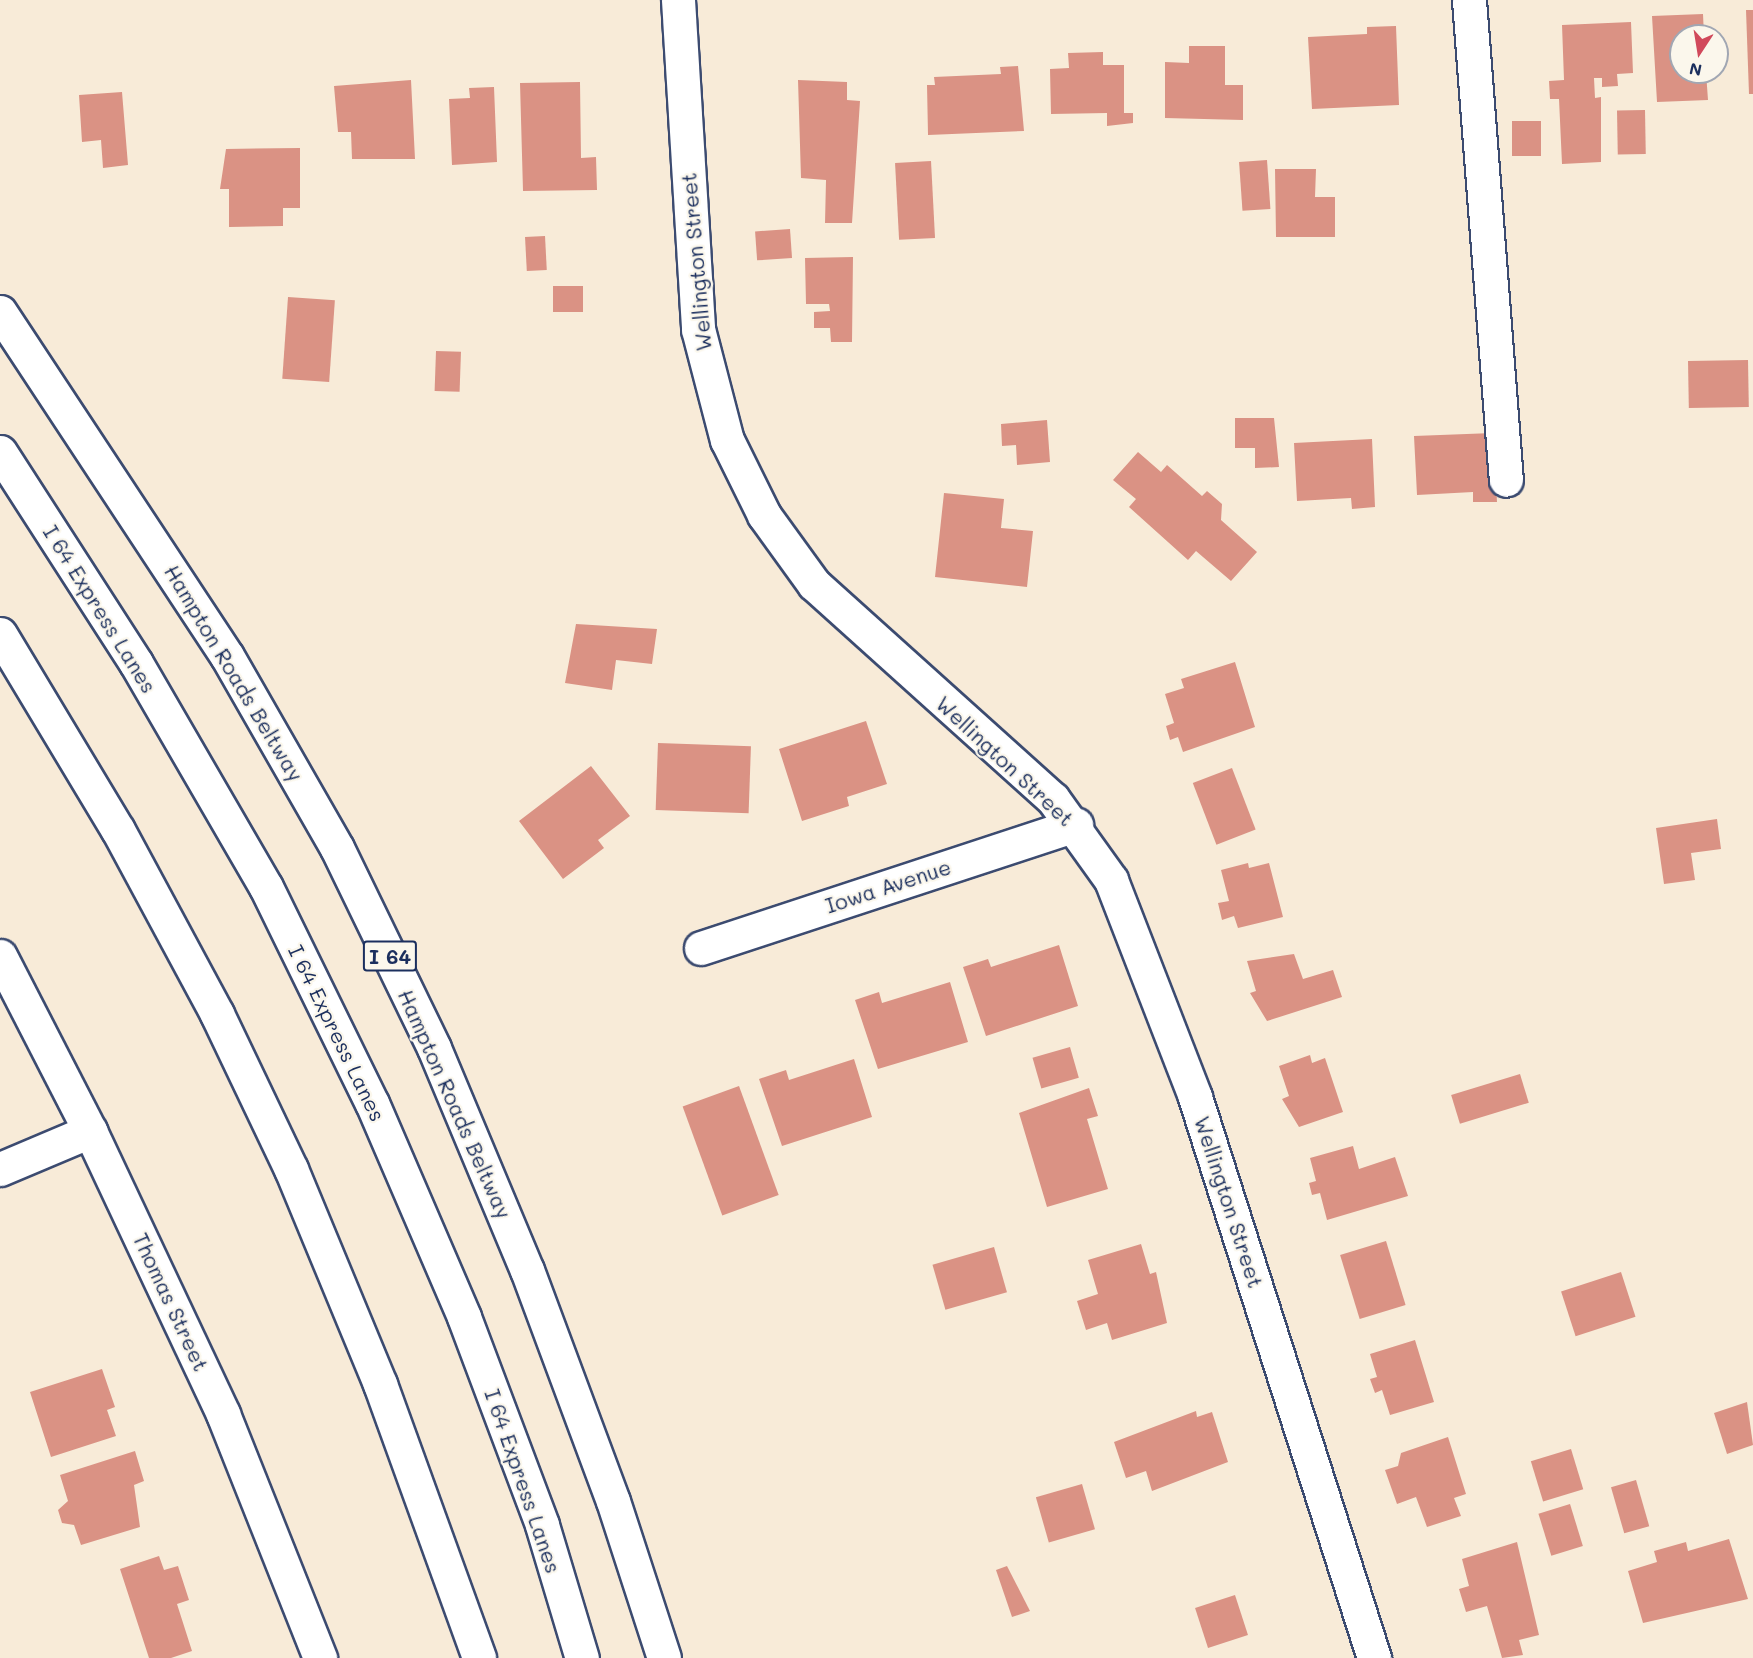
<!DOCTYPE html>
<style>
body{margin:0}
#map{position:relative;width:1753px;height:1658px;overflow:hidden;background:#f8ebd8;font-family:Mali,sans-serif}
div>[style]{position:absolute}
.building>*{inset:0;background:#da9284;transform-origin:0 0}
.roads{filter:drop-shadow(2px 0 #3c4b70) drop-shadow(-2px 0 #3c4b70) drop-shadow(0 2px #3c4b70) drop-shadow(0 -2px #3c4b70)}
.street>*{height:33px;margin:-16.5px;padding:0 16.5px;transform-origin:16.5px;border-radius:16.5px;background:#fff}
.highway>*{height:33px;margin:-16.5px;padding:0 16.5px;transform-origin:16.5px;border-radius:16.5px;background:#fff}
span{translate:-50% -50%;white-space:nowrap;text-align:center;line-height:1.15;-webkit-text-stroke:4.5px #fbf7ec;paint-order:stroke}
.shield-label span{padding:2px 4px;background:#fbf7ec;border:2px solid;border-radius:4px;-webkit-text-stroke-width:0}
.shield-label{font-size:20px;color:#1b2f5e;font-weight:700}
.street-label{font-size:21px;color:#1b2f5e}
.north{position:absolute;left:1669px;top:24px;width:60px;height:60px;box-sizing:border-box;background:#fbf7ec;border:2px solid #a1a7b3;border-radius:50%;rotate:192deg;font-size:16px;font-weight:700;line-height:24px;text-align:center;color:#1b2f5e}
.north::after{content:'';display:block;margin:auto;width:21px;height:27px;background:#d1495b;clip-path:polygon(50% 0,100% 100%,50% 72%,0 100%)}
</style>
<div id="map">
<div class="building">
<i style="clip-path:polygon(1746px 10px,1753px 10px,1753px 94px,1749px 94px)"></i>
<i style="clip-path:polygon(1703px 14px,1704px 36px,1681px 36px,1681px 72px,1706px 72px,1708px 100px,1657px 102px,1652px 16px)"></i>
<i style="clip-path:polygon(1631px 22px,1633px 73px,1617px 74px,1618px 86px,1602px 87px,1602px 78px,1594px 78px,1595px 98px,1601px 97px,1601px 162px,1562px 164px,1559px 99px,1550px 99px,1549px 81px,1564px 80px,1562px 25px)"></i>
<i style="clip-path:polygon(1396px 26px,1399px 105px,1312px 109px,1308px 37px,1367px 34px,1367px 27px)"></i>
<i style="clip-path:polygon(1189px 46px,1225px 46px,1225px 85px,1243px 85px,1243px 120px,1165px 118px,1165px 62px,1189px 63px)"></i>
<i style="clip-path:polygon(1103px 52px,1103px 65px,1124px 65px,1124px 113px,1133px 113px,1133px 123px,1107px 126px,1107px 113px,1051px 114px,1050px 69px,1069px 68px,1068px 53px)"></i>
<i style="clip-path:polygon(1018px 66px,1024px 131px,928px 135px,927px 85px,935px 85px,934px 77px,1001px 74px,1000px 67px)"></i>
<i style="clip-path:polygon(411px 80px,415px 159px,352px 159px,351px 132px,338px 132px,334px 86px)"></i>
<i style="clip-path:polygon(798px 80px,847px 82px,847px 100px,860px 101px,852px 223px,825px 223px,826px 180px,801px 178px)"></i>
<i style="clip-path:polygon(580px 82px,581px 158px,596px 157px,597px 190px,523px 191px,520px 83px)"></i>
<i style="clip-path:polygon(494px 87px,497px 162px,452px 165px,449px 99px,470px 98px,469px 88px)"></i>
<i style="clip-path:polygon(122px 92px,128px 165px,103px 168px,101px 140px,82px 142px,79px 95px)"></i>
<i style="left:1645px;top:110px;width:44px;height:28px;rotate:89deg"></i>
<i style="left:1541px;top:121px;width:35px;height:29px;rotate:90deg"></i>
<i style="clip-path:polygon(300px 148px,300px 208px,283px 208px,283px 226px,229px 227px,229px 189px,220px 189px,226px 149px)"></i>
<i style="left:1267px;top:160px;width:49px;height:28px;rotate:86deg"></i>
<i style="left:931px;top:161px;width:77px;height:36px;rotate:87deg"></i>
<i style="clip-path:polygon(1275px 169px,1316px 169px,1315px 197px,1335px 197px,1335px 237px,1276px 237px)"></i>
<i style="left:790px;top:229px;width:29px;height:35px;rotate:86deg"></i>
<i style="left:545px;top:236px;width:34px;height:20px;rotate:87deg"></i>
<i style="clip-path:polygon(853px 257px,852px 342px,831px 342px,830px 328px,814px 328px,814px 312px,830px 311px,829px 304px,806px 304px,805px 258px)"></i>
<i style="left:553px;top:286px;width:30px;height:26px"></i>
<i style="left:288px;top:297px;width:47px;height:82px;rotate:4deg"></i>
<i style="left:436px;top:351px;width:25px;height:40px;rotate:2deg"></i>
<i style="left:1748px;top:360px;width:47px;height:60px;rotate:89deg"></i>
<i style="clip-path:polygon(1235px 418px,1274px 418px,1279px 467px,1255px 468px,1255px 448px,1235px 448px)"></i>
<i style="clip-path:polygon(1047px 420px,1050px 462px,1017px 465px,1016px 445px,1002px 446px,1001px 424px)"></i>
<i style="clip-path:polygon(1493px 433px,1497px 502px,1473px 502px,1473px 492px,1417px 495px,1414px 436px)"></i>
<i style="clip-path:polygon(1372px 439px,1375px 507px,1352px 509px,1351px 498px,1297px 501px,1294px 443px)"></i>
<i style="clip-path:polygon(1138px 452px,1161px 472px,1167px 465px,1202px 496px,1207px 491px,1222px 504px,1221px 520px,1257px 552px,1231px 581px,1196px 551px,1188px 560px,1129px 507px,1136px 499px,1113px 480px)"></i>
<i style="clip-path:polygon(944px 493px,1004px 499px,1001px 528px,1033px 531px,1027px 587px,935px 577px)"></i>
<i style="clip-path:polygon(576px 624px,657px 629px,652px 664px,616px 660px,612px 690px,565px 683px)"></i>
<i style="clip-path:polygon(1235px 662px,1255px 727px,1183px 752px,1178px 737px,1170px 740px,1166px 726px,1174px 723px,1165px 694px,1184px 688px,1181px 679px)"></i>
<i style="clip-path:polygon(866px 721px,887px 784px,847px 797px,849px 806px,802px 821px,779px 749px)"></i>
<i style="left:658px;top:743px;width:93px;height:67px;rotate:2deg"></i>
<i style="clip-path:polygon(591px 766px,630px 816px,598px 840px,604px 848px,563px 879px,519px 821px)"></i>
<i style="left:1232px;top:768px;width:66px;height:42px;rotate:69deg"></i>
<i style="clip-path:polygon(1717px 819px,1721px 849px,1691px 853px,1695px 880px,1664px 884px,1656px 828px)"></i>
<i style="clip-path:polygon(1248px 863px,1249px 868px,1269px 863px,1283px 917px,1238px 928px,1234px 916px,1222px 920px,1218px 903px,1229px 901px,1221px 870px)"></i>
<i style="clip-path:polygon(1059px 945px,1078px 1006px,986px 1036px,963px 967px,988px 959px,991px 967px)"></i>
<i style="clip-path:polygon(1294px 954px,1303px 979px,1333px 970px,1342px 997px,1267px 1021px,1250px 993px,1256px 991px,1247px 961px)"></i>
<i style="clip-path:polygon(950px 982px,968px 1042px,878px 1069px,855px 1000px,879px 992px,882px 1003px)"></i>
<i style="left:1070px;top:1047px;width:32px;height:39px;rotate:74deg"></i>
<i style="clip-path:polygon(1310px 1055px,1312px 1063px,1325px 1058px,1343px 1112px,1299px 1127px,1282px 1099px,1289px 1096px,1279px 1066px)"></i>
<i style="clip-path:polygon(854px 1059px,872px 1117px,782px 1146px,759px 1079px,786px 1070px,789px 1080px)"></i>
<i style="left:1520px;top:1074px;width:30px;height:72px;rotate:73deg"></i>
<i style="left:739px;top:1086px;width:116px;height:60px;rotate:70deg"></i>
<i style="clip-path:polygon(1089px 1088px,1098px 1116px,1087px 1119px,1108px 1189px,1047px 1207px,1019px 1113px)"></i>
<i style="clip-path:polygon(1353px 1146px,1359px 1169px,1395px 1157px,1408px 1196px,1327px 1220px,1320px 1193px,1312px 1195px,1309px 1183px,1316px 1181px,1310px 1158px)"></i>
<i style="left:1386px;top:1241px;width:67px;height:48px;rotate:73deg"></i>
<i style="clip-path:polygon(1141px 1244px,1150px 1274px,1156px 1272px,1167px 1323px,1112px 1340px,1107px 1323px,1086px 1330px,1077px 1301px,1098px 1294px,1088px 1260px)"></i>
<i style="left:994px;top:1247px;width:47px;height:64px;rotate:74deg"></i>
<i style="left:1621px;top:1272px;width:47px;height:63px;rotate:72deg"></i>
<i style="clip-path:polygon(1415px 1340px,1434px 1402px,1390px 1415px,1382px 1390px,1375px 1393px,1370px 1379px,1377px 1377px,1370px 1354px)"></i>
<i style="clip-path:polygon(102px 1369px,115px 1407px,107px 1410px,116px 1436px,51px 1457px,30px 1392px)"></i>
<i style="clip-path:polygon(1747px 1402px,1753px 1445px,1727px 1454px,1714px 1413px)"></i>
<i style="clip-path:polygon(1196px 1411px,1197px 1417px,1212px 1412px,1228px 1462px,1152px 1491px,1146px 1471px,1126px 1478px,1114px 1442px)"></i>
<i style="clip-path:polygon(1448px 1437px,1466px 1494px,1454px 1498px,1461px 1516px,1427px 1527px,1416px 1497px,1397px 1504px,1385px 1470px,1398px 1466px,1401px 1453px)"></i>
<i style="left:1571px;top:1449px;width:42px;height:42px;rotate:73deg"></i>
<i style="clip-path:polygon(135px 1451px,144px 1481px,134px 1485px,140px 1527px,81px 1545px,74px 1525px,62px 1523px,58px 1510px,68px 1501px,60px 1475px)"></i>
<i style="left:1636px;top:1480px;width:48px;height:26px;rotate:74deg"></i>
<i style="left:1082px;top:1484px;width:47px;height:48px;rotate:74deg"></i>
<i style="left:1570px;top:1504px;width:44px;height:33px;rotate:73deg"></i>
<i style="clip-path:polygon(1729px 1539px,1748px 1599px,1643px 1623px,1628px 1571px,1657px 1562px,1654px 1551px,1686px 1542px,1688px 1551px)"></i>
<i style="clip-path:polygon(1517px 1542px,1539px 1635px,1519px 1640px,1523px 1655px,1502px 1658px,1487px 1606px,1466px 1612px,1459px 1589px,1469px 1586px,1462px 1559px)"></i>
<i style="clip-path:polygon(159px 1556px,164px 1570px,178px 1566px,189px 1600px,177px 1604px,192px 1651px,171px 1658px,149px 1658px,120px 1569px)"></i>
<i style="clip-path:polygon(1007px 1566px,1030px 1611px,1012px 1617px,996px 1570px)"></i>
<i style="left:1235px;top:1595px;width:42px;height:42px;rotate:72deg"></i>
</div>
<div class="roads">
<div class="street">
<i style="left:678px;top:0;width:330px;rotate:86.5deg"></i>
<i style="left:698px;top:329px;width:115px;rotate:75.4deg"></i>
<i style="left:727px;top:440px;width:84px;rotate:63.7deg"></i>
<i style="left:764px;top:515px;width:85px;rotate:54.1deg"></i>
<i style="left:814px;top:584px;width:321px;rotate:42deg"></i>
<i style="left:1053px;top:799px;width:100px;rotate:54.4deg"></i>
<i style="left:1111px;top:880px;width:233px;rotate:68.8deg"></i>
<i style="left:1195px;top:1097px;width:589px;rotate:72.3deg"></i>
<i style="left:1469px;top:0;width:481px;rotate:85.6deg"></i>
<i style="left:701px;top:948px;width:395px;rotate:-18.2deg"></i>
<i style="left:0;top:956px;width:197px;rotate:62.8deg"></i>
<i style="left:90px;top:1131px;width:313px;rotate:64.8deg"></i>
<i style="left:223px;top:1414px;width:263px;rotate:68.3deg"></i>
<i style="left:0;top:1169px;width:98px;rotate:-22.9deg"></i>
</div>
<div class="highway">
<i style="left:0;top:312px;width:412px;rotate:56.6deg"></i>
<i style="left:227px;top:656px;width:221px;rotate:60.2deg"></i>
<i style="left:337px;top:848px;width:222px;rotate:64.1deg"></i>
<i style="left:434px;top:1048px;width:241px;rotate:67.3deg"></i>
<i style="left:527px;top:1270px;width:246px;rotate:69.6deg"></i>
<i style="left:613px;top:1501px;width:165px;rotate:72deg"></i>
<i style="left:0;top:452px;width:251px;rotate:57.2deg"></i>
<i style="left:136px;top:663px;width:259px;rotate:59.9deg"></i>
<i style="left:266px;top:887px;width:241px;rotate:63.9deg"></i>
<i style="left:372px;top:1103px;width:233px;rotate:66.7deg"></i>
<i style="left:464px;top:1317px;width:222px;rotate:69.4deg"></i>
<i style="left:542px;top:1525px;width:139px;rotate:73.3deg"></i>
<i style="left:0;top:634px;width:229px;rotate:59deg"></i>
<i style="left:118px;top:830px;width:209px;rotate:61.7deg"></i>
<i style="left:217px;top:1014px;width:172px;rotate:64.5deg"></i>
<i style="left:291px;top:1169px;width:233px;rotate:67.5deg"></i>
<i style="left:380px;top:1384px;width:291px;rotate:70.1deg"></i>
</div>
</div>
<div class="shield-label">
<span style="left:390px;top:956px">I 64</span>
</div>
<div class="street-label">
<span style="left:696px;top:262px;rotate:-95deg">Wellington Street</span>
<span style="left:100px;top:609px;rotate:58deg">I 64 Express Lanes</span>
<span style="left:234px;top:673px;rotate:59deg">Hampton Roads Beltway</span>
<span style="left:1005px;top:761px;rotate:43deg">Wellington Street</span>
<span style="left:888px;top:886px;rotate:-18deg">Iowa Avenue</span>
<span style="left:337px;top:1033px;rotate:64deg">I 64 Express Lanes</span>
<span style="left:455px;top:1104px;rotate:66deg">Hampton Roads Beltway</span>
<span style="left:1229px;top:1202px;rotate:72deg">Wellington Street</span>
<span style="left:171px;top:1302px;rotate:65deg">Thomas Street</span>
<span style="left:523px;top:1481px;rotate:71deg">I 64 Express Lanes</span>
</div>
<div class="north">N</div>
</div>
